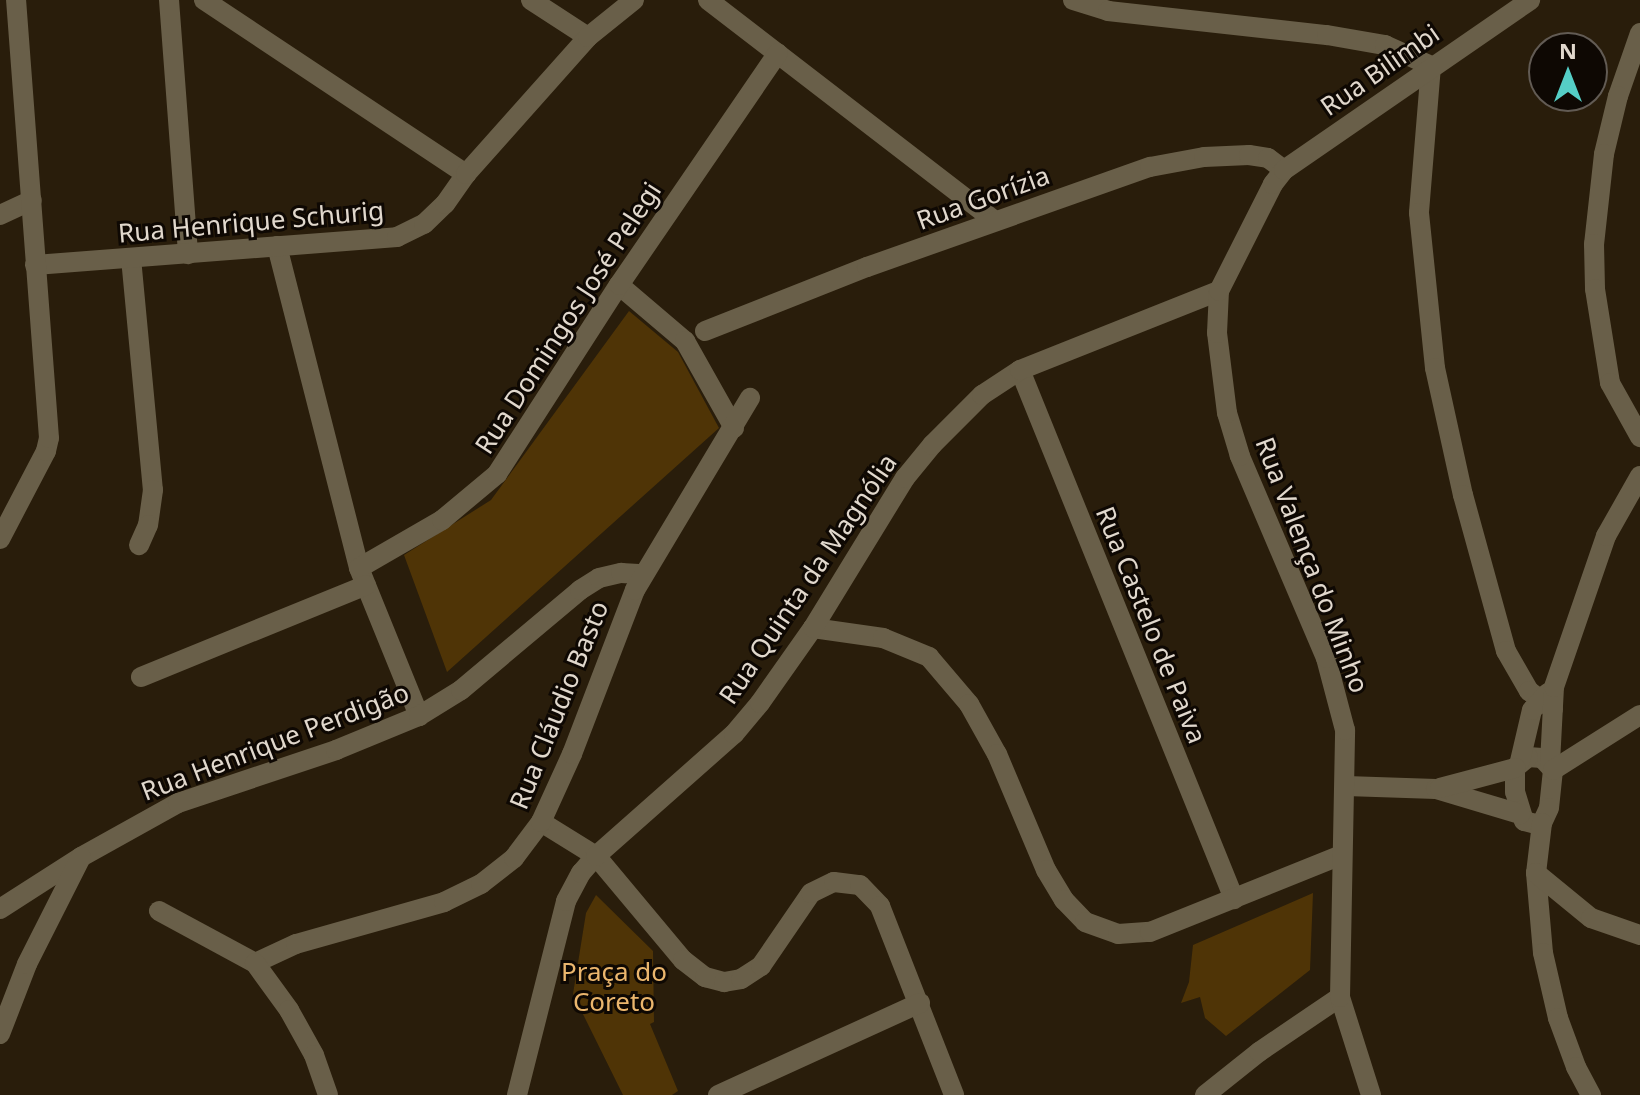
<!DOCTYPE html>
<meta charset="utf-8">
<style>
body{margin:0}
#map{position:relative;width:1640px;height:1095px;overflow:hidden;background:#291d0b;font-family:"Noto Sans",sans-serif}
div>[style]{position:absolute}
.green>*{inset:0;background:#4f3406}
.minor>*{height:20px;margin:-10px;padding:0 10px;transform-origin:10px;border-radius:10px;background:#695f49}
span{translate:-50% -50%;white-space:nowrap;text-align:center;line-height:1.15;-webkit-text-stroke:6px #0e0803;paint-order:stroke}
.street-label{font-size:26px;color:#e1d8cd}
.park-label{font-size:26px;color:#ebb66d}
.north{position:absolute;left:1528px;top:32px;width:80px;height:80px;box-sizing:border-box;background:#0e0803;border:2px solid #625b54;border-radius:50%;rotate:0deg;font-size:22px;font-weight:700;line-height:32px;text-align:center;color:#e1d8cd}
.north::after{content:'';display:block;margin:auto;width:28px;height:36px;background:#55cec6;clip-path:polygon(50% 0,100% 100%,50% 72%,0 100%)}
</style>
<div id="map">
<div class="green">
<i style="clip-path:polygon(629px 311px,678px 352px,719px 428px,447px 672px,404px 555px,491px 500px)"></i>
<i style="clip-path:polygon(1313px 893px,1310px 970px,1226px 1036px,1205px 1018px,1200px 997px,1181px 1003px,1189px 982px,1193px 945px)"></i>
<i style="clip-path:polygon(596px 895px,653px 951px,654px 1022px,650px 1024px,678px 1091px,672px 1095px,623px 1095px,573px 994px,586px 913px)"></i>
</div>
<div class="minor">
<i style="left:169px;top:0;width:255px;rotate:85.7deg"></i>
<i style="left:204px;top:0;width:315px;rotate:33.6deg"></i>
<i style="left:531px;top:0;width:68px;rotate:33deg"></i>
<i style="left:708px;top:0;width:362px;rotate:37.6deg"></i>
<i style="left:1073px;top:0;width:37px;rotate:17deg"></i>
<i style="left:1108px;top:11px;width:220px;rotate:6.3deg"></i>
<i style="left:1327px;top:35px;width:59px;rotate:9.8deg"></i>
<i style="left:1385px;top:45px;width:51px;rotate:24.5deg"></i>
<i style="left:1431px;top:66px;width:147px;rotate:94.7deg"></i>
<i style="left:1419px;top:213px;width:156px;rotate:84.1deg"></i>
<i style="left:1435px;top:368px;width:130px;rotate:77.6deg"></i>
<i style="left:1463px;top:495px;width:162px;rotate:74.6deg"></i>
<i style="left:1506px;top:651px;width:46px;rotate:60.1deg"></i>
<i style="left:1529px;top:691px;width:30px;rotate:37deg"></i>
<i style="left:1640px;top:33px;width:67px;rotate:109.2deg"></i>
<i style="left:1618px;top:96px;width:60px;rotate:103.6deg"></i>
<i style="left:1604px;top:154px;width:91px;rotate:96.3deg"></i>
<i style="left:1594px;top:244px;width:45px;rotate:88.7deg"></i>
<i style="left:1595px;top:289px;width:95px;rotate:80.9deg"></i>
<i style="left:1610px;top:383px;width:62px;rotate:60.9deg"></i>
<i style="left:0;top:215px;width:35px;rotate:-25deg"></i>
<i style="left:277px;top:246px;width:332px;rotate:75.7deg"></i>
<i style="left:359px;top:568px;width:160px;rotate:67.9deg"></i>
<i style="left:131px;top:258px;width:233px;rotate:84.6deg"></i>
<i style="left:153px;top:490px;width:35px;rotate:98deg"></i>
<i style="left:148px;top:525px;width:22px;rotate:114deg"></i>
<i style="left:35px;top:265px;width:363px;rotate:-4.4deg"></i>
<i style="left:397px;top:237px;width:30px;rotate:-26deg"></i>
<i style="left:424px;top:224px;width:29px;rotate:-44deg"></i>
<i style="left:445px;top:204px;width:37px;rotate:-55deg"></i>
<i style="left:466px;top:174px;width:183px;rotate:-48.3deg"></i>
<i style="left:588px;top:37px;width:59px;rotate:-38.8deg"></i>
<i style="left:619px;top:285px;width:87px;rotate:40.3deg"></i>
<i style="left:685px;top:341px;width:100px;rotate:60.6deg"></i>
<i style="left:705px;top:331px;width:174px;rotate:-21.6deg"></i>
<i style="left:867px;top:267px;width:300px;rotate:-19.5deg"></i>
<i style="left:1150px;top:167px;width:55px;rotate:-10.5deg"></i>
<i style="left:1204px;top:157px;width:45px;rotate:-2.5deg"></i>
<i style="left:1249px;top:155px;width:19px;rotate:9deg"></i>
<i style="left:1268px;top:158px;width:20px;rotate:37deg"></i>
<i style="left:1020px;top:370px;width:571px;rotate:67.97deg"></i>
<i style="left:0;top:539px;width:99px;rotate:-62.4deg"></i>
<i style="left:46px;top:451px;width:13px;rotate:-77deg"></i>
<i style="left:49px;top:438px;width:439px;rotate:-94.3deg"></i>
<i style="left:359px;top:568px;width:96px;rotate:-30deg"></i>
<i style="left:442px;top:520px;width:72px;rotate:-39.9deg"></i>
<i style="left:497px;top:474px;width:225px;rotate:-57.2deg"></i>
<i style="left:619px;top:285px;width:281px;rotate:-55.6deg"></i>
<i style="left:813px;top:628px;width:71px;rotate:8.1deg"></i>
<i style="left:883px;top:638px;width:50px;rotate:22.4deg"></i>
<i style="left:929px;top:657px;width:62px;rotate:49.6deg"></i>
<i style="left:969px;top:704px;width:57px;rotate:60.8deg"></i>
<i style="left:997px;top:754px;width:126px;rotate:67.1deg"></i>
<i style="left:1046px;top:870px;width:35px;rotate:59deg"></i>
<i style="left:1064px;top:900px;width:30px;rotate:46deg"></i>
<i style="left:1085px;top:922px;width:35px;rotate:20deg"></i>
<i style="left:1118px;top:934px;width:32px;rotate:-4deg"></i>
<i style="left:1150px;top:932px;width:207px;rotate:-21.9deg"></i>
<i style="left:141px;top:677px;width:243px;rotate:-22.2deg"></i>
<i style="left:1528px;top:757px;width:14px;rotate:4deg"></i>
<i style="left:1542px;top:758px;width:16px;rotate:47deg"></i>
<i style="left:1553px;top:770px;width:38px;rotate:96deg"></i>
<i style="left:1549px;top:808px;width:17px;rotate:115deg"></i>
<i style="left:1542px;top:823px;width:6px;rotate:171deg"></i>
<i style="left:1536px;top:824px;width:12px;rotate:-166deg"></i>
<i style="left:1524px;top:821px;width:30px;rotate:-107deg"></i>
<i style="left:1515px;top:792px;width:24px;rotate:-90deg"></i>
<i style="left:1515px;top:768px;width:17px;rotate:-40deg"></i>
<i style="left:1520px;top:761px;width:52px;rotate:-76.8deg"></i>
<i style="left:1532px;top:710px;width:23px;rotate:-47deg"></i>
<i style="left:1550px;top:763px;width:76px;rotate:-87deg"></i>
<i style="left:1554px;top:687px;width:160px;rotate:-71deg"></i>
<i style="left:1606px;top:536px;width:69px;rotate:-60.5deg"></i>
<i style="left:1553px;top:770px;width:103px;rotate:-32.3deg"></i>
<i style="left:1346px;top:786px;width:90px;rotate:1.9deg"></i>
<i style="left:1436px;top:789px;width:88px;rotate:16.6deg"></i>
<i style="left:1440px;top:788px;width:78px;rotate:-14.9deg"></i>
<i style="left:541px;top:822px;width:65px;rotate:31.7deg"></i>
<i style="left:596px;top:856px;width:136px;rotate:50.1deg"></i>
<i style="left:683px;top:960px;width:28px;rotate:38deg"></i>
<i style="left:705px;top:977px;width:20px;rotate:15deg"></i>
<i style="left:724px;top:982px;width:17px;rotate:-10deg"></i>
<i style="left:741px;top:979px;width:24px;rotate:-33deg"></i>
<i style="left:761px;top:966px;width:88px;rotate:-55.6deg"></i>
<i style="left:811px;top:893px;width:25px;rotate:-26deg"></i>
<i style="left:834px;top:882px;width:26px;rotate:7deg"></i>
<i style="left:860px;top:885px;width:29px;rotate:46deg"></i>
<i style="left:880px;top:906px;width:203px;rotate:68.6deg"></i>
<i style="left:1542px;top:823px;width:50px;rotate:96.8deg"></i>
<i style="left:1536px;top:873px;width:80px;rotate:85deg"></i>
<i style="left:1543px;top:953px;width:67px;rotate:77deg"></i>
<i style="left:1558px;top:1018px;width:52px;rotate:69.8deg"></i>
<i style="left:1576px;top:1067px;width:32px;rotate:62deg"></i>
<i style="left:1536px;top:873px;width:71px;rotate:39.3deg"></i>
<i style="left:1591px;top:918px;width:52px;rotate:19.1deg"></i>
<i style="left:0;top:909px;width:96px;rotate:-32.7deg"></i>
<i style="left:81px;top:857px;width:111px;rotate:-29.1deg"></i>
<i style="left:178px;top:803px;width:167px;rotate:-18.5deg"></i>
<i style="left:336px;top:750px;width:90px;rotate:-22.3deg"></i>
<i style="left:419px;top:716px;width:49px;rotate:-31.8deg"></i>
<i style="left:461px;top:690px;width:155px;rotate:-40deg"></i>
<i style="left:580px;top:590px;width:22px;rotate:-32deg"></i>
<i style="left:599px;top:578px;width:23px;rotate:-13deg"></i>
<i style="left:621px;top:573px;width:22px;rotate:3deg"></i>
<i style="left:159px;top:911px;width:109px;rotate:28.4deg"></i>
<i style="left:255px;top:963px;width:45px;rotate:-24.9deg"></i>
<i style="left:296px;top:944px;width:154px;rotate:-15.8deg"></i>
<i style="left:444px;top:902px;width:41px;rotate:-25.9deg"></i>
<i style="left:481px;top:884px;width:42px;rotate:-38.2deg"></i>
<i style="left:514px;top:858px;width:45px;rotate:-53.1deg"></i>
<i style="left:541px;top:822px;width:75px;rotate:-65.5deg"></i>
<i style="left:572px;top:754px;width:176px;rotate:-69deg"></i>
<i style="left:635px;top:590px;width:224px;rotate:-59.1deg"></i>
<i style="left:255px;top:963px;width:58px;rotate:54.1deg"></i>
<i style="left:289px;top:1010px;width:51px;rotate:60.9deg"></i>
<i style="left:314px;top:1055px;width:42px;rotate:70.7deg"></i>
<i style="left:0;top:1034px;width:75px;rotate:-68.9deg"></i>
<i style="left:27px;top:964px;width:120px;rotate:-63.2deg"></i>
<i style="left:517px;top:1095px;width:200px;rotate:-75.8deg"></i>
<i style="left:566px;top:901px;width:32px;rotate:-62deg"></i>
<i style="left:581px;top:873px;width:23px;rotate:-49deg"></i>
<i style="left:596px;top:856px;width:184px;rotate:-41.5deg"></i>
<i style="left:734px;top:734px;width:40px;rotate:-50deg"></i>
<i style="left:760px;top:703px;width:92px;rotate:-54.8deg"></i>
<i style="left:813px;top:628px;width:176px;rotate:-58.5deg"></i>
<i style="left:905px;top:478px;width:43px;rotate:-50.7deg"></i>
<i style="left:932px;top:445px;width:71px;rotate:-45deg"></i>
<i style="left:982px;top:395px;width:45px;rotate:-33.3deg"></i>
<i style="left:1020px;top:370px;width:214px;rotate:-21.7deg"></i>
<i style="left:718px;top:1095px;width:222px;rotate:-24.5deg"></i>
<i style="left:1205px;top:1095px;width:69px;rotate:-38.5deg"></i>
<i style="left:1259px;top:1052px;width:98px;rotate:-34.2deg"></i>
<i style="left:1371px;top:1095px;width:103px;rotate:-107.6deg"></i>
<i style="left:1340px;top:997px;width:267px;rotate:-88.9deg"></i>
<i style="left:1345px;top:730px;width:74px;rotate:-104.8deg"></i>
<i style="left:1326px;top:658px;width:220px;rotate:-113.1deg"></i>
<i style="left:1240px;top:456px;width:45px;rotate:-106.8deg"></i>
<i style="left:1227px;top:413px;width:81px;rotate:-97.1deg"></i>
<i style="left:1217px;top:333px;width:42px;rotate:-87.3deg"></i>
<i style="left:1219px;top:291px;width:120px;rotate:-63.2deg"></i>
<i style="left:1273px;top:184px;width:18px;rotate:-52deg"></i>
<i style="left:1284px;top:170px;width:299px;rotate:-34.6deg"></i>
</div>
<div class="street-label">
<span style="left:1380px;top:70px;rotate:-35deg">Rua Bilimbi</span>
<span style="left:983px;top:198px;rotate:-20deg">Rua Gorízia</span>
<span style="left:251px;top:222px;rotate:-5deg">Rua Henrique Schurig</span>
<span style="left:568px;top:318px;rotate:-57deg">Rua Domingos José Pelegi</span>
<span style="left:1312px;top:565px;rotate:69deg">Rua Valença do Minho</span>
<span style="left:808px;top:579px;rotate:-56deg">Rua Quinta da Magnólia</span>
<span style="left:1151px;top:625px;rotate:68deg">Rua Castelo de Paiva</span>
<span style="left:559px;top:705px;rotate:-68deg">Rua Cláudio Basto</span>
<span style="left:275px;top:742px;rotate:-21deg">Rua Henrique Perdigão</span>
</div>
<div class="park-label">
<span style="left:614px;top:987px">Praça do<br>Coreto</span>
</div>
<div class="north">N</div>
</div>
